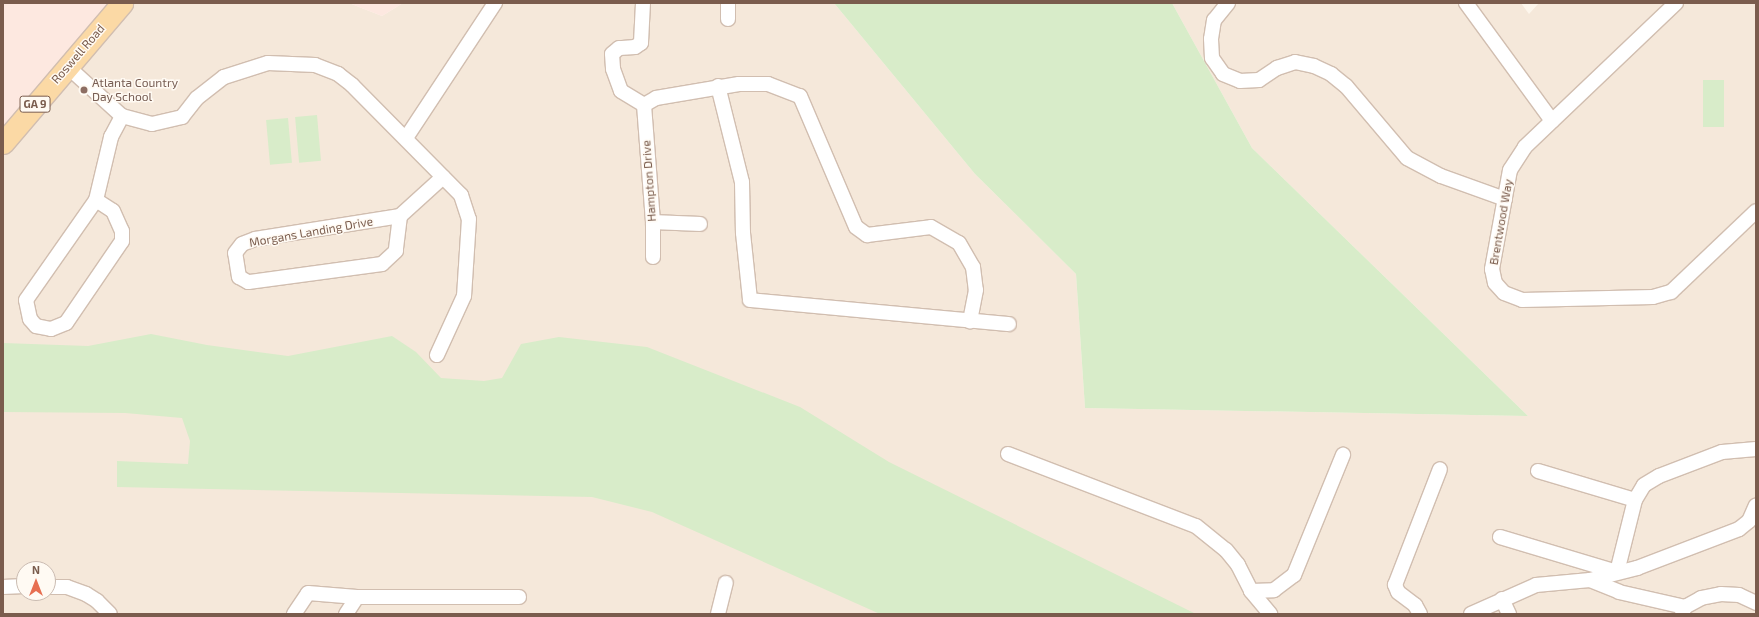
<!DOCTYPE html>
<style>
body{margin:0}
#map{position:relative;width:1759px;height:617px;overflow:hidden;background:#fdf6ec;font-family:"Exo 2",sans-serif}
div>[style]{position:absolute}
.residential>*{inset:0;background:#f5e8da}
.commercial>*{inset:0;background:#fde8e0}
.green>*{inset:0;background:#d8ecc9;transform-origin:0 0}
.roads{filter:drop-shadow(1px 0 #d1beb0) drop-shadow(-1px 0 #d1beb0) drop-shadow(0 1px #d1beb0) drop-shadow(0 -1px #d1beb0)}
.street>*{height:14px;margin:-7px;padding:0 7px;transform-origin:7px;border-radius:7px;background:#fff}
.primary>*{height:21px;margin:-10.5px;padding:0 10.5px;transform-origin:10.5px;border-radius:10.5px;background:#fbd9a5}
.dots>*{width:11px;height:11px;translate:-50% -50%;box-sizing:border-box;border:2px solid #fffaf3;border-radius:50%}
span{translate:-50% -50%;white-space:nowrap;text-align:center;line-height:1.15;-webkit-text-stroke:3px #fffaf3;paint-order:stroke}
.shield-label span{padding:1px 3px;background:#fffaf3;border:1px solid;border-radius:3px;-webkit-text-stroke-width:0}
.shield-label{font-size:11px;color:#7a5c4d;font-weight:700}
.street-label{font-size:12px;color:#7a5c4d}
.education-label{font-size:12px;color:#785e54}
.left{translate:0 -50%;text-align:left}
.frame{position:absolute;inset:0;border:4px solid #7a5c4d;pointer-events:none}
.north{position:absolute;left:16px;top:561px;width:40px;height:40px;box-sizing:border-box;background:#fffaf3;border:1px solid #cabbb1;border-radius:50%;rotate:0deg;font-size:11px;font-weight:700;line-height:16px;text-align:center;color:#7a5c4d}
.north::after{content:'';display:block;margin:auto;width:14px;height:18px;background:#e76f51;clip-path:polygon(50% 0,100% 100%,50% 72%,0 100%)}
</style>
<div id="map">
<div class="residential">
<i style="clip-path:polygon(evenodd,117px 3px,349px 3px,382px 16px,403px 3px,834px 3px,975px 174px,1076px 274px,1085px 408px,1528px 416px,1252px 148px,1172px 3px,1521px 3px,1529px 14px,1539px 3px,1756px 3px,1756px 614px,3px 614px,3px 152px,117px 3px,24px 569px,48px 569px,48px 593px,24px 593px,24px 569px)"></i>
</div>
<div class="commercial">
<i style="clip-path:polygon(3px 3px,117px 3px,3px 152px)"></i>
<i style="clip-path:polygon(349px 3px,403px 3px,382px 16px)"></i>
</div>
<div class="green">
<i style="clip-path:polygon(834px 3px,1172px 3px,1252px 148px,1528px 416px,1085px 408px,1076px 274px,975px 174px)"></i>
<i style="left:1703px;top:80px;width:21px;height:47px"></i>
<i style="left:317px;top:115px;width:46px;height:22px;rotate:85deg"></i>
<i style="left:288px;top:118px;width:45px;height:22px;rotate:85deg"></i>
<i style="clip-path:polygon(151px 334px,207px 345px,288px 356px,392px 336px,416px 352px,441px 378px,484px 381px,502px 378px,521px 344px,559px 337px,647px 347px,800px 407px,889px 462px,1196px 614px,880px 614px,652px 512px,592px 497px,117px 487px,117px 461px,188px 464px,190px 441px,182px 418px,125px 413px,3px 412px,3px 343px,88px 346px)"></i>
</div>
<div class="roads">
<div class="street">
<i style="left:643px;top:3px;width:40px;rotate:92.9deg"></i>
<i style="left:641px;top:43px;width:7px;rotate:146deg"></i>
<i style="left:635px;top:47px;width:16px;rotate:176deg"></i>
<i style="left:619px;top:48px;width:9px;rotate:139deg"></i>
<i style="left:612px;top:54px;width:15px;rotate:86deg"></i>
<i style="left:613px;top:69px;width:23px;rotate:70deg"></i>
<i style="left:621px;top:91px;width:27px;rotate:31deg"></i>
<i style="left:644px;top:105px;width:117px;rotate:85.6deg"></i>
<i style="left:653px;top:222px;width:35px;rotate:90deg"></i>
<i style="left:728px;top:3px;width:16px;rotate:90deg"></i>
<i style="left:1228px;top:3px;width:22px;rotate:129deg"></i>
<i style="left:1214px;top:20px;width:19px;rotate:99deg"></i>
<i style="left:1211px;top:39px;width:19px;rotate:87deg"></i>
<i style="left:1212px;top:58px;width:19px;rotate:55deg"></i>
<i style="left:1223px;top:74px;width:18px;rotate:22deg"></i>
<i style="left:1240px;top:81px;width:19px;rotate:-3deg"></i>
<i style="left:1259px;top:80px;width:22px;rotate:-34deg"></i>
<i style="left:1277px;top:68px;width:19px;rotate:-18deg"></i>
<i style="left:1295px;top:62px;width:19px;rotate:12deg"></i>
<i style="left:1314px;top:66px;width:19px;rotate:25deg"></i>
<i style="left:1331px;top:74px;width:19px;rotate:39deg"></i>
<i style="left:1346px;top:86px;width:94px;rotate:49.7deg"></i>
<i style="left:1407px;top:158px;width:38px;rotate:28deg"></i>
<i style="left:1441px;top:176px;width:68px;rotate:19.8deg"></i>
<i style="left:1466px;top:3px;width:146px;rotate:53.9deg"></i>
<i style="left:1676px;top:3px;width:209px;rotate:136.4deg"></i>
<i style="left:1525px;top:147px;width:27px;rotate:123deg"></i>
<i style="left:1510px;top:170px;width:101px;rotate:100.3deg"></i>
<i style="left:1492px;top:269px;width:14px;rotate:78deg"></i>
<i style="left:1495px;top:283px;width:13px;rotate:48deg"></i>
<i style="left:1504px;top:293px;width:19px;rotate:21deg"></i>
<i style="left:1522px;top:300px;width:131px;rotate:-1.3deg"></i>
<i style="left:1653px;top:297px;width:19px;rotate:-16deg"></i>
<i style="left:1671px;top:292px;width:117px;rotate:-43.6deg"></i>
<i style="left:67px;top:66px;width:74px;rotate:42.3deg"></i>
<i style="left:122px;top:116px;width:31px;rotate:15deg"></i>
<i style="left:152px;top:124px;width:31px;rotate:-13deg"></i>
<i style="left:182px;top:117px;width:24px;rotate:-52deg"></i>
<i style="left:197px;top:98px;width:34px;rotate:-38deg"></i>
<i style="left:224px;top:77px;width:46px;rotate:-17.7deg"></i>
<i style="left:268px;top:63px;width:47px;rotate:2.4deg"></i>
<i style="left:315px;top:65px;width:25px;rotate:21deg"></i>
<i style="left:338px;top:74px;width:18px;rotate:38deg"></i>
<i style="left:352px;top:85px;width:155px;rotate:45.3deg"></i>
<i style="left:461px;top:195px;width:25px;rotate:72deg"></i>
<i style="left:469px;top:219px;width:77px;rotate:93.7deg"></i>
<i style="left:464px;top:296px;width:65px;rotate:114.6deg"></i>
<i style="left:718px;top:86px;width:99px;rotate:76deg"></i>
<i style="left:742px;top:182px;width:51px;rotate:88.9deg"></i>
<i style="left:743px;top:233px;width:67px;rotate:84deg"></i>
<i style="left:750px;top:300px;width:260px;rotate:5.3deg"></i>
<i style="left:644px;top:105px;width:14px;rotate:-30deg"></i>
<i style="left:656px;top:98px;width:84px;rotate:-9.6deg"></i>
<i style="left:739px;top:84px;width:29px"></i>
<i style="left:768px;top:84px;width:34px;rotate:21deg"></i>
<i style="left:800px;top:96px;width:142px;rotate:66.9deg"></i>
<i style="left:856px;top:227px;width:14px;rotate:36deg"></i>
<i style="left:867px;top:235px;width:64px;rotate:-7.1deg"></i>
<i style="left:931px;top:227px;width:32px;rotate:30deg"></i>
<i style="left:959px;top:243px;width:28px;rotate:60deg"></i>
<i style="left:973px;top:267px;width:23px;rotate:83deg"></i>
<i style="left:976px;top:290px;width:32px;rotate:101deg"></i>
<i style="left:406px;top:138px;width:162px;rotate:-56.6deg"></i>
<i style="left:96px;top:200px;width:20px;rotate:33deg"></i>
<i style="left:113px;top:211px;width:22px;rotate:66deg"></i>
<i style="left:122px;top:231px;width:10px;rotate:90deg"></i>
<i style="left:122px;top:241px;width:99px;rotate:124.3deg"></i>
<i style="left:66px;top:323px;width:16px;rotate:158deg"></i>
<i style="left:51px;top:329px;width:15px;rotate:-169deg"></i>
<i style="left:36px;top:326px;width:9px;rotate:-131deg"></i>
<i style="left:30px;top:319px;width:19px;rotate:-102deg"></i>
<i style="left:26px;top:300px;width:122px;rotate:-55deg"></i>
<i style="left:96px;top:200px;width:65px;rotate:-76.6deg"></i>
<i style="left:111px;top:137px;width:24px;rotate:-62deg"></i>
<i style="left:400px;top:216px;width:35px;rotate:97deg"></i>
<i style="left:396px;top:251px;width:19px;rotate:137deg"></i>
<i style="left:382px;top:264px;width:135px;rotate:172.3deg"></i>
<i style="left:248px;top:282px;width:10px;rotate:-151deg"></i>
<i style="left:239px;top:277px;width:24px;rotate:-99deg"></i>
<i style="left:235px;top:253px;width:11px;rotate:-52deg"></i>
<i style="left:242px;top:244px;width:14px;rotate:-21deg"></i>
<i style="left:255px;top:239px;width:147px;rotate:-9deg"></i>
<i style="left:400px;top:216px;width:58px;rotate:-42.2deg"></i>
<i style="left:653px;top:222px;width:47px;rotate:2.4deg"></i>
<i style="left:1008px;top:454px;width:201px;rotate:21deg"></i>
<i style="left:1196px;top:526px;width:38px;rotate:39deg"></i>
<i style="left:1226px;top:550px;width:19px;rotate:51deg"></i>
<i style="left:1238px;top:565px;width:29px;rotate:63deg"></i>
<i style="left:1251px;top:591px;width:30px;rotate:50deg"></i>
<i style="left:1538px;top:471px;width:101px;rotate:16.6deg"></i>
<i style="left:1500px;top:537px;width:122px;rotate:16.7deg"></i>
<i style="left:1617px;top:572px;width:74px;rotate:-76deg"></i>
<i style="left:1635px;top:500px;width:17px;rotate:-59deg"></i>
<i style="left:1644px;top:485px;width:17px;rotate:-31deg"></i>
<i style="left:1659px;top:476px;width:67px;rotate:-20.9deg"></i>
<i style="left:1722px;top:452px;width:34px;rotate:-5deg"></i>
<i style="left:1590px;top:580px;width:49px;rotate:-14.3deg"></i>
<i style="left:1637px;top:568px;width:109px;rotate:-20.9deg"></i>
<i style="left:1739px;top:529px;width:13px;rotate:-39deg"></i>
<i style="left:1749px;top:521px;width:17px;rotate:-66deg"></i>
<i style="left:3px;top:587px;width:21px;rotate:-3deg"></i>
<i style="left:48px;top:587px;width:19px"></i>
<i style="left:67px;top:587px;width:20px;rotate:20deg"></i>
<i style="left:86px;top:594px;width:13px;rotate:32deg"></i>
<i style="left:97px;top:601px;width:18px;rotate:45deg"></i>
<i style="left:1251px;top:591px;width:23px;rotate:-2deg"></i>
<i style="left:1274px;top:590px;width:25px;rotate:-37deg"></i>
<i style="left:1294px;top:575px;width:130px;rotate:-67.8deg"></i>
<i style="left:1502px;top:599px;width:17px;rotate:65deg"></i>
<i style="left:294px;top:614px;width:25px;rotate:-56deg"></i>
<i style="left:308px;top:593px;width:49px;rotate:4.7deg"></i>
<i style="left:357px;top:597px;width:162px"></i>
<i style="left:346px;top:614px;width:20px;rotate:-57deg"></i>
<i style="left:718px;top:614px;width:32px;rotate:-76deg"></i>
<i style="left:1420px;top:614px;width:10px;rotate:-119deg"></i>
<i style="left:1415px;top:605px;width:21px;rotate:-143deg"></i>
<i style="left:1398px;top:592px;width:8px;rotate:-113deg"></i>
<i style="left:1395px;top:585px;width:124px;rotate:-68.8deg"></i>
<i style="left:1471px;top:614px;width:71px;rotate:-24deg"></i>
<i style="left:1536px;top:585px;width:54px;rotate:-5.3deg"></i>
<i style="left:1590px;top:580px;width:31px;rotate:22deg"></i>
<i style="left:1619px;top:592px;width:68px;rotate:12.8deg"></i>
<i style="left:1682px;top:614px;width:8px;rotate:-67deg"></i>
<i style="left:1685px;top:607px;width:18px;rotate:-29deg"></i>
<i style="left:1701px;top:598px;width:20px;rotate:-11deg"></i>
<i style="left:1721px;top:594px;width:18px;rotate:3deg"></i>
<i style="left:1739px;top:595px;width:19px;rotate:25deg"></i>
</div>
<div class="primary">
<i style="left:3px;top:143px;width:184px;rotate:-49.6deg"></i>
</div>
</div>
<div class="dots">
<i style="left:84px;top:90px;background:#8d6e63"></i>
</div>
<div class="shield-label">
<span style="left:35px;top:104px">GA 9</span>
</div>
<div class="street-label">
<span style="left:78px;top:54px;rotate:-49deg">Roswell Road</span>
<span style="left:649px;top:181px;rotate:-94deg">Hampton Drive</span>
<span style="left:1501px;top:222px;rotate:-80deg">Brentwood Way</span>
<span style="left:311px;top:232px;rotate:-10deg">Morgans Landing Drive</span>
</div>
<div class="education-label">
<span class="left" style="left:92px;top:90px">Atlanta Country<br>Day School</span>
</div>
<div class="frame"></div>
<div class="north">N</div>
</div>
